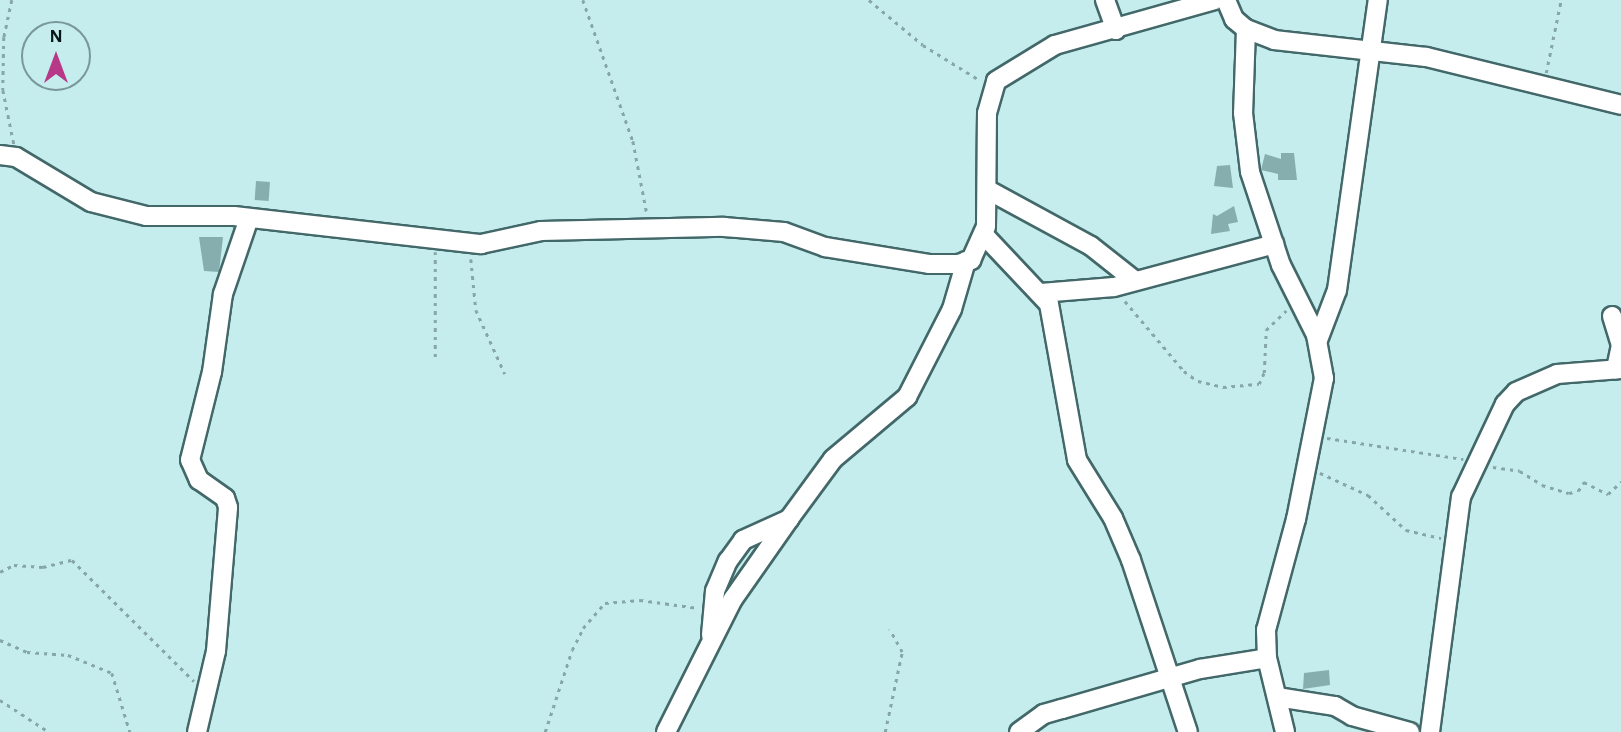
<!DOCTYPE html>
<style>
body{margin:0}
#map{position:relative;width:1621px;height:732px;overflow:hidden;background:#c5edee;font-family:"Alegreya Sans",sans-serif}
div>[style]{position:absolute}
.building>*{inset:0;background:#87aeae;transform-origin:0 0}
.path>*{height:2.5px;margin-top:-1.25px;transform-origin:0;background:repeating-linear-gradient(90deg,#86a6a7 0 3.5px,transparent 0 8.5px)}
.roads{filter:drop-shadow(2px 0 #436869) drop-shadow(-2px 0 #436869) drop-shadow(0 2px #436869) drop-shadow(0 -2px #436869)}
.minor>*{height:18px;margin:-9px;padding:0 9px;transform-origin:9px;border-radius:9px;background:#fff}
span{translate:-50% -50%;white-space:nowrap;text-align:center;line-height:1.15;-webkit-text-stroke:5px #c5edee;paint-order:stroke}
.north{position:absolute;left:21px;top:21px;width:70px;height:70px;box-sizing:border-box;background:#c5edee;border:2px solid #799798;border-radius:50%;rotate:0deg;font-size:19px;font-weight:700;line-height:28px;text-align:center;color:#071616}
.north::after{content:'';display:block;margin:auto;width:24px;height:32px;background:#b73886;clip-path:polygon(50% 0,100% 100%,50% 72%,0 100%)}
</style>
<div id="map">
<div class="building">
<i style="clip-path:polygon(1281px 153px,1294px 153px,1297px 180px,1278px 180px,1278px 174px,1261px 170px,1265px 154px,1281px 159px)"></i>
<i style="clip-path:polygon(1230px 165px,1233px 188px,1214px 186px,1217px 166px)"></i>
<i style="left:256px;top:181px;width:14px;height:19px;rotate:4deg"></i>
<i style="clip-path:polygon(1234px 206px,1238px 222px,1228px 224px,1230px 231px,1211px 234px,1213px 214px,1217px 216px)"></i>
<i style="clip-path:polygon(199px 237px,223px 237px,219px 272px,204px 271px)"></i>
<i style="clip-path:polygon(1329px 670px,1330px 685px,1303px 689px,1304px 673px)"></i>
</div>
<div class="path">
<i style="left:12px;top:0;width:38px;rotate:102deg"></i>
<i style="left:4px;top:37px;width:53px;rotate:91.1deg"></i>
<i style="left:3px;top:90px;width:55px;rotate:78.5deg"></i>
<i style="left:583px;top:0;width:150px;rotate:70.5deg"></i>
<i style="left:633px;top:141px;width:74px;rotate:79.1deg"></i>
<i style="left:869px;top:0;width:70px;rotate:39.8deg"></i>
<i style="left:923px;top:45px;width:68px;rotate:31.8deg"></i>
<i style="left:1546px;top:73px;width:75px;rotate:-78.4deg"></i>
<i style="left:471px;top:259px;width:51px;rotate:84.4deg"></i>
<i style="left:476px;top:310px;width:70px;rotate:65.6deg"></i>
<i style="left:1125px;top:301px;width:92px;rotate:49.9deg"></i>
<i style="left:1184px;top:371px;width:17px;rotate:36deg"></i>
<i style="left:1198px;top:381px;width:26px;rotate:13deg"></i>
<i style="left:1223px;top:387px;width:36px;rotate:-5deg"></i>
<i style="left:1259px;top:384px;width:12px;rotate:-66deg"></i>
<i style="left:1264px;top:373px;width:43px;rotate:-87.3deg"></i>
<i style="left:1266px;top:330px;width:28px;rotate:-44deg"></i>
<i style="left:435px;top:357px;width:105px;rotate:-90deg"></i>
<i style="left:1327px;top:438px;width:138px;rotate:8.8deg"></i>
<i style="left:1493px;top:467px;width:27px;rotate:8deg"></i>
<i style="left:1520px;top:471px;width:26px;rotate:32deg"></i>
<i style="left:1542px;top:485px;width:28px;rotate:17deg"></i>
<i style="left:1569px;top:493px;width:9px;rotate:-13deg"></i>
<i style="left:1578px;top:491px;width:11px;rotate:-56deg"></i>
<i style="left:1584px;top:482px;width:27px;rotate:27deg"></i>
<i style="left:1608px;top:494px;width:18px;rotate:-43deg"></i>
<i style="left:1320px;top:473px;width:53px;rotate:24.6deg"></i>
<i style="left:1368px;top:495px;width:52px;rotate:42.6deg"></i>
<i style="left:1406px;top:530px;width:36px;rotate:13deg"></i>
<i style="left:0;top:572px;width:16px;rotate:-27deg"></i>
<i style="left:14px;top:565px;width:29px;rotate:4deg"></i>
<i style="left:43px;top:567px;width:30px;rotate:-14deg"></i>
<i style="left:72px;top:560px;width:172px;rotate:44.8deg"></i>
<i style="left:0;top:640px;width:30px;rotate:24deg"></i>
<i style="left:27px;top:652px;width:41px;rotate:4.2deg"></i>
<i style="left:68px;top:655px;width:48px;rotate:22.2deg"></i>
<i style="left:112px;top:673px;width:62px;rotate:73deg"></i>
<i style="left:0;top:700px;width:59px;rotate:33.1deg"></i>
<i style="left:545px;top:732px;width:86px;rotate:-71.8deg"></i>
<i style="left:572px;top:650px;width:25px;rotate:-63deg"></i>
<i style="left:583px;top:628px;width:33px;rotate:-49deg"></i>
<i style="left:605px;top:603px;width:35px;rotate:-5deg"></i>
<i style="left:640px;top:600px;width:59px;rotate:7.9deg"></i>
<i style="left:885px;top:732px;width:82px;rotate:-78deg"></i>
<i style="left:902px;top:652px;width:26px;rotate:-119deg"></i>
</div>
<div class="roads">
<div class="minor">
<i style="left:1105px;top:0;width:32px;rotate:70deg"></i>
<i style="left:1226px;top:0;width:21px;rotate:67deg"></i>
<i style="left:1234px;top:19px;width:16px;rotate:40deg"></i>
<i style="left:1246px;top:29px;width:30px;rotate:21deg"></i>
<i style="left:1274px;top:40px;width:153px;rotate:6.4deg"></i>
<i style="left:1426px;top:57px;width:201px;rotate:13.8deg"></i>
<i style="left:1246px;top:29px;width:84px;rotate:92deg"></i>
<i style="left:1243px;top:113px;width:59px;rotate:83.2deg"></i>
<i style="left:1250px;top:172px;width:98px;rotate:71.6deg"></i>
<i style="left:1281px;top:265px;width:78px;rotate:63.4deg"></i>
<i style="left:1316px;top:335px;width:44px;rotate:79.5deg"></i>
<i style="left:1324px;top:378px;width:144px;rotate:101.2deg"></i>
<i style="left:1296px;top:519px;width:115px;rotate:105.1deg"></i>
<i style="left:1266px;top:630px;width:28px;rotate:88deg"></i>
<i style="left:1267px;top:658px;width:76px;rotate:76.3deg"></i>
<i style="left:0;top:155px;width:16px;rotate:7deg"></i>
<i style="left:16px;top:157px;width:87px;rotate:31deg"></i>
<i style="left:91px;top:202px;width:57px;rotate:14.3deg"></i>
<i style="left:146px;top:216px;width:88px"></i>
<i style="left:234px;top:216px;width:249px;rotate:6.5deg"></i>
<i style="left:481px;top:244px;width:61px;rotate:-12.2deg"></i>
<i style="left:541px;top:231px;width:183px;rotate:-1.3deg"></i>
<i style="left:724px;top:227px;width:60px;rotate:4.8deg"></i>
<i style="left:784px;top:232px;width:44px;rotate:20.1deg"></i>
<i style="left:825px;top:247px;width:105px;rotate:9.3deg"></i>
<i style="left:929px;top:264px;width:29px"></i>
<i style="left:958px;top:264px;width:14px;rotate:-17deg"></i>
<i style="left:971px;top:260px;width:36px;rotate:-66deg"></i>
<i style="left:986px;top:227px;width:114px;rotate:-89.5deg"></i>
<i style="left:987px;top:113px;width:33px;rotate:-74deg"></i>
<i style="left:996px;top:81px;width:69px;rotate:-31.4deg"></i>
<i style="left:1055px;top:45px;width:166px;rotate:-15.7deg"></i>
<i style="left:988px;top:190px;width:117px;rotate:28.5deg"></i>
<i style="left:1091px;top:246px;width:55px;rotate:38.3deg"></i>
<i style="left:983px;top:234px;width:96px;rotate:46.7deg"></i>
<i style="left:1049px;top:304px;width:158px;rotate:79.8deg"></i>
<i style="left:1077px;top:460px;width:68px;rotate:58.2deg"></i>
<i style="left:1113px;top:518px;width:46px;rotate:66.8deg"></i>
<i style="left:1131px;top:560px;width:181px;rotate:71.7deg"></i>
<i style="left:1041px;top:293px;width:73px;rotate:-4.7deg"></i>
<i style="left:1114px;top:287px;width:166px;rotate:-15deg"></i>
<i style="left:1612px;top:316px;width:30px;rotate:73deg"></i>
<i style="left:1621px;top:345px;width:25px;rotate:102deg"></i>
<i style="left:1318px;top:340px;width:53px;rotate:-69.2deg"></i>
<i style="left:1337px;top:290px;width:293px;rotate:-82deg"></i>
<i style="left:711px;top:635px;width:44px;rotate:-84.8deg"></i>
<i style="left:715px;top:591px;width:33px;rotate:-67deg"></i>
<i style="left:728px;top:561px;width:26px;rotate:-54deg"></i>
<i style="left:743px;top:540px;width:51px;rotate:-24.5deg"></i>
<i style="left:1277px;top:697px;width:59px;rotate:8.8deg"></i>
<i style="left:1335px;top:706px;width:20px;rotate:30deg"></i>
<i style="left:1352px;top:716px;width:60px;rotate:15.4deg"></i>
<i style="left:197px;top:732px;width:83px;rotate:-76.8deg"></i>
<i style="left:216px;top:651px;width:144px;rotate:-85.2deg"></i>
<i style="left:228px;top:507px;width:9px;rotate:-108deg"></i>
<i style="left:225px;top:498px;width:32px;rotate:-145deg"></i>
<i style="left:199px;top:480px;width:22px;rotate:-114deg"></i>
<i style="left:190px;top:460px;width:91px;rotate:-76deg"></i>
<i style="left:212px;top:372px;width:79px;rotate:-82deg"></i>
<i style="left:223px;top:294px;width:80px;rotate:-71.1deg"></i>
<i style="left:666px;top:732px;width:149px;rotate:-63.3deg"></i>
<i style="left:733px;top:599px;width:98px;rotate:-55deg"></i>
<i style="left:789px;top:519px;width:74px;rotate:-53.7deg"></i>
<i style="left:833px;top:459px;width:97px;rotate:-40deg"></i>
<i style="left:907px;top:397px;width:99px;rotate:-62.9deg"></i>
<i style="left:952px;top:309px;width:50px;rotate:-73.7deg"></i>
<i style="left:1019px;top:732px;width:31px;rotate:-36deg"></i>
<i style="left:1044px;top:714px;width:19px;rotate:-16deg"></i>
<i style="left:1062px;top:709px;width:144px;rotate:-16.2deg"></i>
<i style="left:1200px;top:669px;width:68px;rotate:-9.3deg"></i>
<i style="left:1430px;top:732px;width:237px;rotate:-82.5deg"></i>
<i style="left:1461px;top:497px;width:103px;rotate:-64.7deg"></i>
<i style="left:1505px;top:404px;width:16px;rotate:-47deg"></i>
<i style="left:1516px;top:392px;width:45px;rotate:-23.7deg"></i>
<i style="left:1557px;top:374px;width:64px;rotate:-4.5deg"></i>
</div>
</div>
<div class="north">N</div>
</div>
